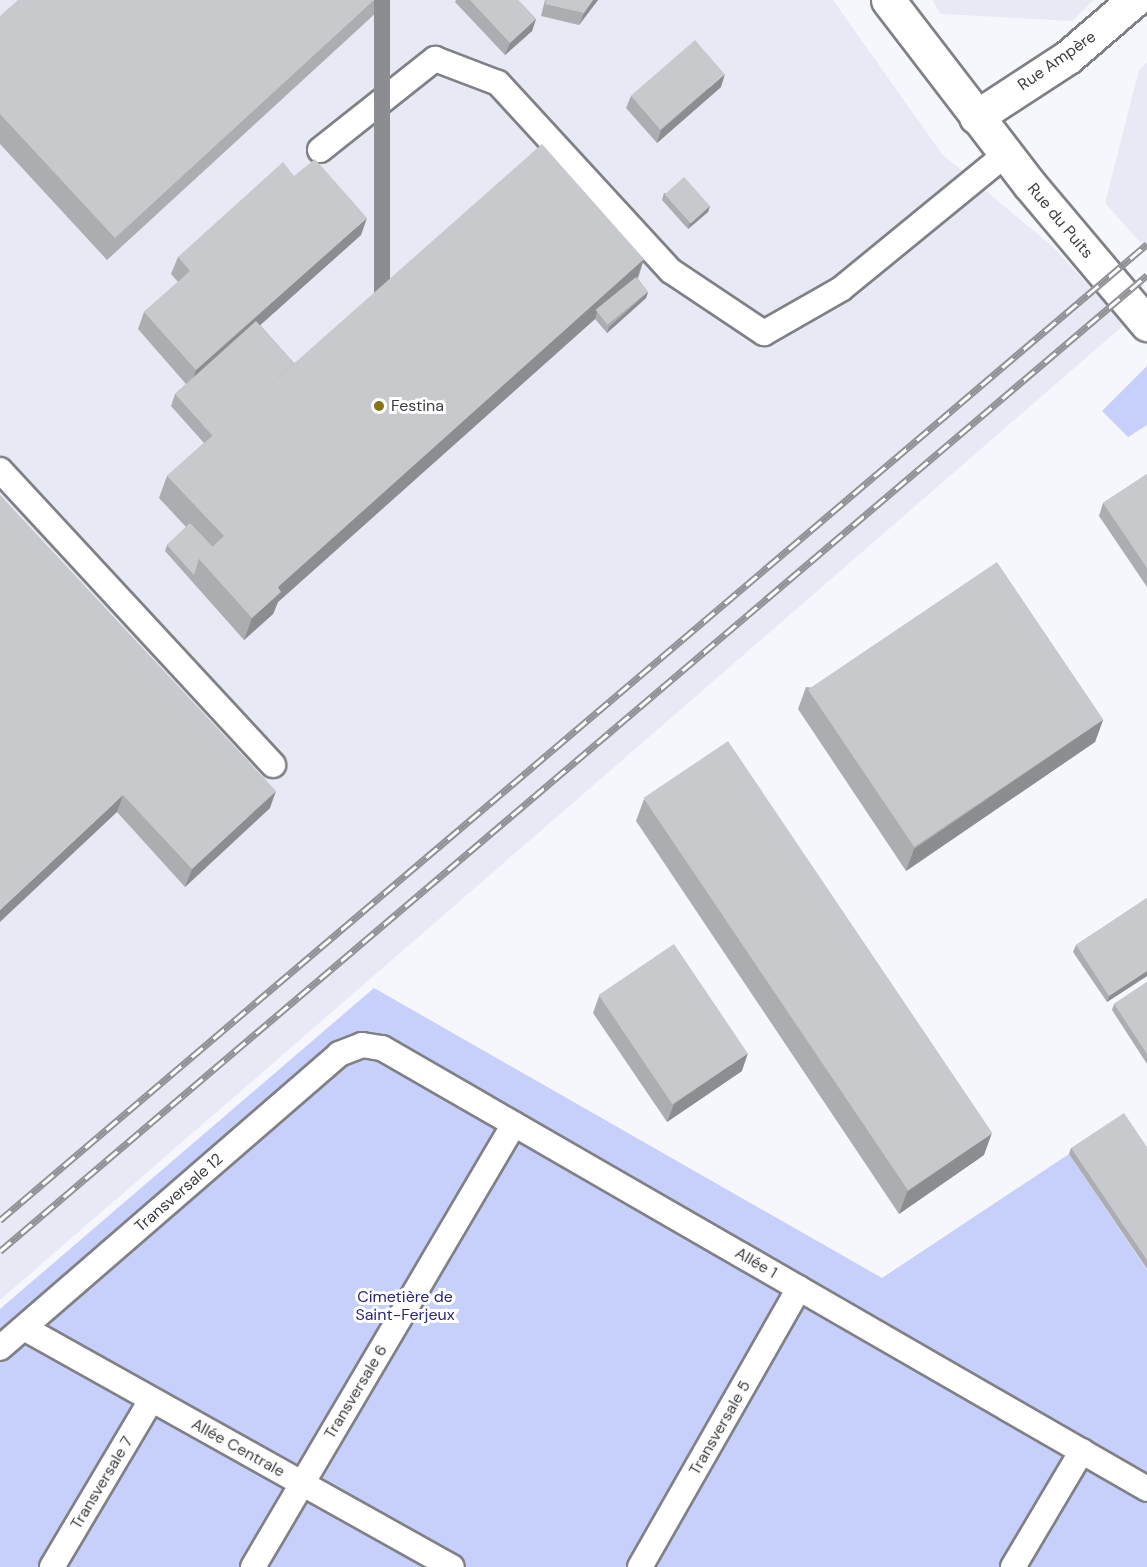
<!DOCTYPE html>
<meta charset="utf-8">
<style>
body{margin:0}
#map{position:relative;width:1147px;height:1567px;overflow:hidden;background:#f6f7fc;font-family:"DM Sans",sans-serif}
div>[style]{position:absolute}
.built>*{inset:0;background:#e7e9f5}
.green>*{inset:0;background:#c7cffb}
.roads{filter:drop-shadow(2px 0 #808186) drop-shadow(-2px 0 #808186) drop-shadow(0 2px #808186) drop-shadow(0 -2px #808186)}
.service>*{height:24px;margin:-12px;padding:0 12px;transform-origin:12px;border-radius:12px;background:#fff}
.minor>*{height:33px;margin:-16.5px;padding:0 16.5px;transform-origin:16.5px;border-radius:16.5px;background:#fff}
.rail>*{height:7px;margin-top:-3.5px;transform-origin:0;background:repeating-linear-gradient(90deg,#fff 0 14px,#919296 0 28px);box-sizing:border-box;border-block:2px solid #919296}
.wall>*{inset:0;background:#acadb0}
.shaded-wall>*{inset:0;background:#8c8d90;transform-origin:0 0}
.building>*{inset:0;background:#c8c9cd;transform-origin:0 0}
.dots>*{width:16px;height:16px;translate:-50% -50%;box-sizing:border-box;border:3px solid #fff;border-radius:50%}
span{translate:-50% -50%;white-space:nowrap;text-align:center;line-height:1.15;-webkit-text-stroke:6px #fff;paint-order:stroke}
.street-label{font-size:16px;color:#3c3d3f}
.poi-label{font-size:16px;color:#3c3d3f}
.left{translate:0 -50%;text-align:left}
.park-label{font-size:16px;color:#282774}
</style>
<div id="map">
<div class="built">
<i style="clip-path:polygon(0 0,833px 0,942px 154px,1053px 247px,1125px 324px,0 1300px)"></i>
<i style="clip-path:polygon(932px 0,1094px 0,1072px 21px,941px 14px)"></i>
<i style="clip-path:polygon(1147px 62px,1147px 250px,1105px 203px,1139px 70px)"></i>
</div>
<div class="green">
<i style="clip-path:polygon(1147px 366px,1147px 425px,1128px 437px,1102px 411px)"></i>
<i style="clip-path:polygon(374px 988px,882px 1278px,1069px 1154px,1147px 1270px,1147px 1567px,0 1567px,0 1309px)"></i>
</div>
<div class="roads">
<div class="service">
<i style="left:320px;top:150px;width:147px;rotate:-38.4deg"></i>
<i style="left:435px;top:59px;width:67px;rotate:20.9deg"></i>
<i style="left:498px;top:83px;width:255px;rotate:47.4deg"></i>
<i style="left:671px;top:271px;width:112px;rotate:33.7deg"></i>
<i style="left:764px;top:333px;width:89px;rotate:-29.7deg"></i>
<i style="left:841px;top:289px;width:213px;rotate:-39.3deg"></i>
<i style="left:0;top:470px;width:402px;rotate:47.2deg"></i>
<i style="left:24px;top:1328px;width:490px;rotate:29.2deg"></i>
<i style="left:0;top:1348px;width:449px;rotate:-40.9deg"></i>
<i style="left:339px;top:1054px;width:25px;rotate:-21deg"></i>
<i style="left:362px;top:1045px;width:20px;rotate:9deg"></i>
<i style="left:382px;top:1048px;width:883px;rotate:29.96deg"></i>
<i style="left:52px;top:1567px;width:194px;rotate:-59.3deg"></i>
<i style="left:253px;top:1567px;width:514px;rotate:-59.49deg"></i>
<i style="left:640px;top:1567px;width:321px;rotate:-60.3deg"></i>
<i style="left:1013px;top:1567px;width:135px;rotate:-59.3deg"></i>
</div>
<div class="minor">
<i style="left:888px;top:0;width:233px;rotate:52.5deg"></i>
<i style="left:1030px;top:185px;width:182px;rotate:49.9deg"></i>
<i style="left:976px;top:117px;width:110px;rotate:-33.1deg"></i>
<i style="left:1068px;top:57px;width:87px;rotate:-40.8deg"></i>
</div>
</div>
<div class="rail">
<i style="left:0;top:1220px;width:1506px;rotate:-40.39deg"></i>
<i style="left:0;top:1251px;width:1506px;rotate:-40.39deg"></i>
</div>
<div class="wall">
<i style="clip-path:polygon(390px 0,107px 260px,0 144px,0 16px)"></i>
<i style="clip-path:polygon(456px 0,518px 0,536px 19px,532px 31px,505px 55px,455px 2px)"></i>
<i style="clip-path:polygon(545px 0,598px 0,579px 25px,541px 16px)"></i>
<i style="clip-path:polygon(721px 87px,657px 143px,626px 108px,631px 96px)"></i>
<i style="clip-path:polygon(294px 176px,361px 235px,260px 325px,294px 363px,644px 259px,638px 279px,648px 292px,646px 298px,607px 333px,595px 319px,278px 602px,273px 614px,244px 640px,165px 551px,167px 545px,186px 527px,159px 498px,167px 476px,204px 443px,171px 406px,175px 394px,186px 384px,138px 329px,144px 312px,178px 282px,171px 274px,178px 257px)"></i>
<i style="clip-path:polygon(664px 193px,710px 206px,708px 212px,688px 229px,662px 200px)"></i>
<i style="clip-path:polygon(1147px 474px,1147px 587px,1099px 516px,1103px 503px)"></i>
<i style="clip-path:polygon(0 495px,270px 808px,185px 887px,117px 812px)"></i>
<i style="clip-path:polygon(806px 687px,1103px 720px,1095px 742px,906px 871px,798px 709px)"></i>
<i style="clip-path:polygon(644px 799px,984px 1155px,899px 1214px,636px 821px)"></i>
<i style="clip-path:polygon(1147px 898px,1147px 976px,1107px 1002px,1073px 952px,1076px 945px)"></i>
<i style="clip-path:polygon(1147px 982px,1147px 1064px,1112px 1010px,1114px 1004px)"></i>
<i style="clip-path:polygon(599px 996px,742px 1071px,667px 1122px,593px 1013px)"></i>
<i style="clip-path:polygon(1147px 1147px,1147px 1269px,1069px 1154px,1071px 1148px)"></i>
</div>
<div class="shaded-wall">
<i style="left:374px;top:0;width:16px;height:352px"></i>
<i style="clip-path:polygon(593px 0,598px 0,579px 25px,584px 13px)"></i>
<i style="clip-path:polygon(536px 19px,532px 31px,505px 55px,510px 43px)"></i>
<i style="clip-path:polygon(725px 74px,721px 87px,657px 143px,661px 130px)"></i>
<i style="clip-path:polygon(710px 206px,708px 212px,688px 229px,690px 223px)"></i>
<i style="clip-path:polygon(367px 218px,361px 235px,190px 388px,196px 370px)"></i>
<i style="clip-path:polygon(644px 259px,636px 281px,597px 312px,595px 319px,278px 602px,273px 614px,244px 640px,252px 618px,278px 587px)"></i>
<i style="clip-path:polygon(648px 292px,646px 298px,607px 333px,609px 327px)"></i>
<i style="clip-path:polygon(1103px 720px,1095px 742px,906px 871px,914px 849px)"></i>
<i style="clip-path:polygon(276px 791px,270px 808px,185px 887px,192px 869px)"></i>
<i style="clip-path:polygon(123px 795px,117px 812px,0 922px,0 910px)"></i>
<i style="clip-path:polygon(1147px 971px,1147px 976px,1107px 1002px,1109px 996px)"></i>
<i style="clip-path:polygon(748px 1053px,742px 1071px,667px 1122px,674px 1104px)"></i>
<i style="clip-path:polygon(992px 1133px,984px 1155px,899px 1214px,907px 1192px)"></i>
</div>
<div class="building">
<i style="clip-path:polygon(18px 0,374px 0,115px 238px,0 114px,0 16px)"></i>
<i style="clip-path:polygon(470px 0,518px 0,536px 19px,510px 43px)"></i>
<i style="clip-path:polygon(546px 0,593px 0,584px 13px,545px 4px)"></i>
<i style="left:695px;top:40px;width:45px;height:85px;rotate:49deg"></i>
<i style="clip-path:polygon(542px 144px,644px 259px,278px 587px,281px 592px,252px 618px,199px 559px,224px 536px,167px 476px)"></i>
<i style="clip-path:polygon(315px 159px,367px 218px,196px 370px,144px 312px,190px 271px,178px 257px,283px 162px,294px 176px)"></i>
<i style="left:684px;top:177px;width:39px;height:26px;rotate:48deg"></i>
<i style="left:636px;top:277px;width:19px;height:52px;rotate:51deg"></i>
<i style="left:256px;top:321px;width:57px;height:109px;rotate:48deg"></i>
<i style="clip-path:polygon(1147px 474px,1147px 568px,1103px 503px)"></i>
<i style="clip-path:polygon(0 495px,276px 791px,192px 869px,123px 795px,0 910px)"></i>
<i style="clip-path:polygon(190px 523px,213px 547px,199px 559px,194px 575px,167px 545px)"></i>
<i style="left:997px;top:562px;width:190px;height:228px;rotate:56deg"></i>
<i style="left:728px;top:741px;width:473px;height:102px;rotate:56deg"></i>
<i style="clip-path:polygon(1147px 898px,1147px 971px,1109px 996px,1076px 945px)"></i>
<i style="left:674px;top:944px;width:132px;height:91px;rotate:56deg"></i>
<i style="clip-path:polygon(1147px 982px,1147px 1054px,1114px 1004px)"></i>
<i style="clip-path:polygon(1124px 1113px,1147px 1147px,1147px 1260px,1071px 1148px)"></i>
</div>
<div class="dots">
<i style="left:379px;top:406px;background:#867315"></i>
</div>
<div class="street-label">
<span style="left:1057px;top:61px;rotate:-35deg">Rue Ampère</span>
<span style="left:1060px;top:221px;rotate:50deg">Rue du Puits</span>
<span style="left:179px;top:1193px;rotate:-41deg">Transversale 12</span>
<span style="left:756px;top:1263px;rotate:30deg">Allée 1</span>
<span style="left:356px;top:1392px;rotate:-59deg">Transversale 6</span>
<span style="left:720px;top:1428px;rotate:-60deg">Transversale 5</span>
<span style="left:238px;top:1448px;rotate:29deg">Allée Centrale</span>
<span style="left:102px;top:1483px;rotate:-59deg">Transversale 7</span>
</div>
<div class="poi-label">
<span class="left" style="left:391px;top:406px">Festina</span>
</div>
<div class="park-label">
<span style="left:405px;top:1306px">Cimetière de<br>Saint-Ferjeux</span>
</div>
</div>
